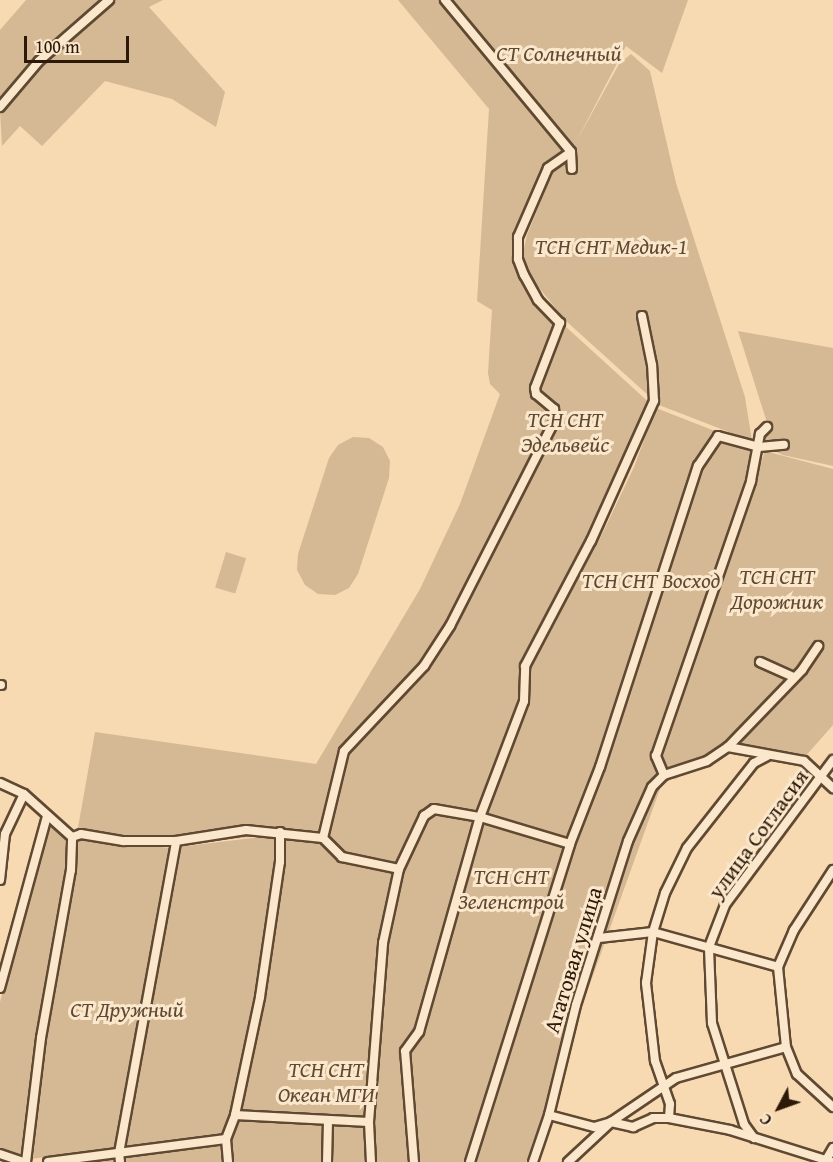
<!DOCTYPE html>
<meta charset="utf-8">
<style>
body{margin:0}
#map{position:relative;width:833px;height:1162px;overflow:hidden;background:#f7dab1;font-family:"Gentium Book Plus",serif}
div>[style]{position:absolute}
.green>*{inset:0;background:#d5b994;transform-origin:0 0}
.roads{filter:drop-shadow(2px 0 #604932) drop-shadow(-2px 0 #604932) drop-shadow(0 2px #604932) drop-shadow(0 -2px #604932)}
.street>*{height:8px;margin:-4px;padding:0 4px;transform-origin:4px;border-radius:4px;background:#fae7cc}
span{translate:-50% -50%;white-space:nowrap;text-align:center;line-height:1.15;-webkit-text-stroke:6px #fae7cc;paint-order:stroke}
.park-label{font-size:22px;color:#5f4931;font-style:italic}
.street-label{font-size:22px;color:#2d1907}
.north{position:absolute;left:749px;top:1078px;width:60px;height:60px;-webkit-text-stroke:4px #fae7cc;paint-order:stroke;rotate:229deg;font-size:16px;font-weight:700;line-height:24px;text-align:center;color:#2d1907}
.north::after{content:'';display:block;margin:auto;width:21px;height:27px;background:#2d1907;clip-path:polygon(50% 0,100% 100%,50% 72%,0 100%)}
.scale{position:absolute;left:24px;top:36px;width:105px;height:27px;box-sizing:border-box;border:3px solid #2d1907;border-top:0;padding-left:8px;font-size:18px;line-height:21px;white-space:nowrap;color:#2d1907;-webkit-text-stroke:4px #fae7cc;paint-order:stroke}
</style>
<div id="map">
<div class="green">
<i style="clip-path:polygon(26px 0,163px 0,149px 7px,225px 92px,216px 127px,172px 99px,105px 81px,42px 146px,20px 126px,2px 146px,0 111px,43px 61px,0 109px,0 30px)"></i>
<i style="clip-path:polygon(398px 0,688px 0,662px 73px,626px 46px,575px 144px,619px 64px,631px 54px,650px 71px,676px 183px,745px 397px,752px 441px,659px 405px,566px 321px,531px 278px,522px 257px,527px 235px,553px 171px,564px 158px,551px 168px,529px 214px,514px 267px,565px 326px,654px 407px,597px 545px,634px 467px,656px 408px,761px 449px,689px 672px,765px 451px,833px 469px,833px 725px,803px 759px,731px 751px,675px 779px,665px 775px,526px 1162px,231px 1162px,229px 1139px,272px 922px,285px 833px,171px 846px,77px 833px,95px 732px,316px 764px,420px 589px,460px 504px,500px 394px,490px 384px,488px 373px,492px 310px,477px 301px,489px 109px)"></i>
<i style="clip-path:polygon(738px 331px,833px 348px,833px 466px,783px 455px,761px 444px,762px 434px,769px 429px)"></i>
<i style="clip-path:polygon(353px 437px,369px 438px,383px 447px,390px 461px,389px 478px,358px 574px,349px 588px,335px 595px,318px 594px,305px 585px,297px 570px,298px 554px,329px 458px,338px 445px)"></i>
<i style="left:226px;top:552px;width:21px;height:37px;rotate:17deg"></i>
<i style="clip-path:polygon(48px 821px,76px 839px,171px 848px,277px 835px,262px 973px,233px 1116px,222px 1135px,30px 1159px,0 1151px,0 1002px)"></i>
<i style="clip-path:polygon(224px 1141px,226px 1162px,69px 1162px)"></i>
</div>
<div class="roads">
<div class="street">
<i style="left:445px;top:0;width:197px;rotate:50.3deg"></i>
<i style="left:571px;top:152px;width:17px;rotate:87deg"></i>
<i style="left:0;top:107px;width:60px;rotate:-49.7deg"></i>
<i style="left:39px;top:61px;width:93px;rotate:-41.1deg"></i>
<i style="left:760px;top:662px;width:37px;rotate:24deg"></i>
<i style="left:0;top:685px;width:1px"></i>
<i style="left:728px;top:747px;width:77px;rotate:10.4deg"></i>
<i style="left:804px;top:761px;width:40px;rotate:43deg"></i>
<i style="left:664px;top:775px;width:21px;rotate:-113deg"></i>
<i style="left:656px;top:756px;width:291px;rotate:-70.9deg"></i>
<i style="left:751px;top:481px;width:48px;rotate:-79.2deg"></i>
<i style="left:760px;top:434px;width:10px;rotate:-45deg"></i>
<i style="left:664px;top:775px;width:45px;rotate:-18deg"></i>
<i style="left:707px;top:761px;width:25px;rotate:-34deg"></i>
<i style="left:728px;top:747px;width:107px;rotate:-46.1deg"></i>
<i style="left:802px;top:670px;width:29px;rotate:-56deg"></i>
<i style="left:0;top:783px;width:26px;rotate:25deg"></i>
<i style="left:24px;top:794px;width:64px;rotate:41.9deg"></i>
<i style="left:72px;top:837px;width:9px;rotate:-18deg"></i>
<i style="left:81px;top:834px;width:43px;rotate:9.5deg"></i>
<i style="left:123px;top:841px;width:53px"></i>
<i style="left:176px;top:841px;width:71px;rotate:-8.9deg"></i>
<i style="left:246px;top:830px;width:77px;rotate:5.9deg"></i>
<i style="left:323px;top:838px;width:89px;rotate:-76.4deg"></i>
<i style="left:344px;top:751px;width:117px;rotate:-46.7deg"></i>
<i style="left:424px;top:666px;width:48px;rotate:-57deg"></i>
<i style="left:450px;top:626px;width:231px;rotate:-63deg"></i>
<i style="left:555px;top:420px;width:11px;rotate:-95deg"></i>
<i style="left:554px;top:409px;width:23px;rotate:-140deg"></i>
<i style="left:536px;top:394px;width:6px;rotate:-99deg"></i>
<i style="left:535px;top:388px;width:70px;rotate:-69deg"></i>
<i style="left:560px;top:323px;width:32px;rotate:-134deg"></i>
<i style="left:538px;top:300px;width:29px;rotate:-119deg"></i>
<i style="left:524px;top:275px;width:17px;rotate:-111deg"></i>
<i style="left:518px;top:259px;width:22px;rotate:-90deg"></i>
<i style="left:518px;top:237px;width:75px;rotate:-66.5deg"></i>
<i style="left:548px;top:168px;width:28px;rotate:-35deg"></i>
<i style="left:323px;top:838px;width:27px;rotate:45deg"></i>
<i style="left:342px;top:857px;width:58px;rotate:11.9deg"></i>
<i style="left:833px;top:870px;width:72px;rotate:123deg"></i>
<i style="left:794px;top:930px;width:40px;rotate:113.4deg"></i>
<i style="left:778px;top:967px;width:80px;rotate:84.3deg"></i>
<i style="left:786px;top:1047px;width:29px;rotate:68deg"></i>
<i style="left:797px;top:1074px;width:49px;rotate:42.5deg"></i>
<i style="left:0;top:880px;width:46px;rotate:-83.8deg"></i>
<i style="left:5px;top:834px;width:44px;rotate:-64.6deg"></i>
<i style="left:599px;top:938px;width:54px;rotate:-6.3deg"></i>
<i style="left:653px;top:932px;width:130px;rotate:15.6deg"></i>
<i style="left:0;top:988px;width:178px;rotate:-74.7deg"></i>
<i style="left:235px;top:1115px;width:121px;rotate:-78deg"></i>
<i style="left:260px;top:997px;width:136px;rotate:-81.6deg"></i>
<i style="left:280px;top:862px;width:30px;rotate:-90deg"></i>
<i style="left:549px;top:1115px;width:47px;rotate:14.9deg"></i>
<i style="left:594px;top:1127px;width:18px;rotate:-16deg"></i>
<i style="left:611px;top:1122px;width:23px;rotate:13deg"></i>
<i style="left:633px;top:1127px;width:22px;rotate:-24deg"></i>
<i style="left:653px;top:1118px;width:16px"></i>
<i style="left:669px;top:1118px;width:62px;rotate:11.1deg"></i>
<i style="left:730px;top:1130px;width:107px;rotate:17.4deg"></i>
<i style="left:669px;top:1118px;width:14px;rotate:-86deg"></i>
<i style="left:670px;top:1104px;width:46px;rotate:-109.2deg"></i>
<i style="left:655px;top:1061px;width:79px;rotate:-96.6deg"></i>
<i style="left:646px;top:983px;width:51px;rotate:-82.2deg"></i>
<i style="left:653px;top:932px;width:41px;rotate:-72.9deg"></i>
<i style="left:665px;top:893px;width:50px;rotate:-63.9deg"></i>
<i style="left:687px;top:848px;width:108px;rotate:-51.8deg"></i>
<i style="left:754px;top:763px;width:15px;rotate:-28deg"></i>
<i style="left:754px;top:1138px;width:17px;rotate:-126deg"></i>
<i style="left:744px;top:1124px;width:106px;rotate:-107.6deg"></i>
<i style="left:712px;top:1023px;width:76px;rotate:-92.3deg"></i>
<i style="left:709px;top:947px;width:45px;rotate:-69.1deg"></i>
<i style="left:725px;top:905px;width:181px;rotate:-53.3deg"></i>
<i style="left:226px;top:1139px;width:23px;rotate:85deg"></i>
<i style="left:0;top:1154px;width:24px;rotate:19deg"></i>
<i style="left:826px;top:1160px;width:14px;rotate:-60deg"></i>
<i style="left:26px;top:1162px;width:125px;rotate:-83.1deg"></i>
<i style="left:41px;top:1038px;width:171px;rotate:-79.9deg"></i>
<i style="left:71px;top:870px;width:33px;rotate:-88deg"></i>
<i style="left:48px;top:1162px;width:179px;rotate:-7.4deg"></i>
<i style="left:226px;top:1139px;width:26px;rotate:-69deg"></i>
<i style="left:235px;top:1115px;width:134px;rotate:3deg"></i>
<i style="left:120px;top:1162px;width:9px;rotate:-96deg"></i>
<i style="left:119px;top:1153px;width:317px;rotate:-79.6deg"></i>
<i style="left:327px;top:1162px;width:41px;rotate:-88.6deg"></i>
<i style="left:371px;top:1162px;width:40px;rotate:-92.9deg"></i>
<i style="left:369px;top:1122px;width:180px;rotate:-85.5deg"></i>
<i style="left:383px;top:943px;width:76px;rotate:-77.8deg"></i>
<i style="left:399px;top:869px;width:59px;rotate:-64.7deg"></i>
<i style="left:424px;top:816px;width:12px;rotate:-35deg"></i>
<i style="left:434px;top:809px;width:47px;rotate:9.9deg"></i>
<i style="left:480px;top:817px;width:94px;rotate:16.7deg"></i>
<i style="left:414px;top:1162px;width:111px;rotate:-94.6deg"></i>
<i style="left:405px;top:1051px;width:24px;rotate:-54deg"></i>
<i style="left:419px;top:1032px;width:223px;rotate:-74.2deg"></i>
<i style="left:480px;top:817px;width:124px;rotate:-69.2deg"></i>
<i style="left:524px;top:701px;width:35px;rotate:-88deg"></i>
<i style="left:525px;top:666px;width:141px;rotate:-62.2deg"></i>
<i style="left:591px;top:541px;width:154px;rotate:-65.8deg"></i>
<i style="left:654px;top:401px;width:36px;rotate:-93deg"></i>
<i style="left:652px;top:365px;width:50px;rotate:-101.5deg"></i>
<i style="left:470px;top:1162px;width:333px;rotate:-72.5deg"></i>
<i style="left:570px;top:844px;width:83px;rotate:-68.7deg"></i>
<i style="left:600px;top:767px;width:317px;rotate:-72deg"></i>
<i style="left:698px;top:466px;width:36px;rotate:-56deg"></i>
<i style="left:718px;top:436px;width:42px;rotate:15deg"></i>
<i style="left:759px;top:447px;width:25px;rotate:-5deg"></i>
<i style="left:533px;top:1162px;width:50px;rotate:-71.2deg"></i>
<i style="left:549px;top:1115px;width:113px;rotate:-76.2deg"></i>
<i style="left:576px;top:1005px;width:172px;rotate:-72.4deg"></i>
<i style="left:628px;top:841px;width:59px;rotate:-66deg"></i>
<i style="left:652px;top:787px;width:17px;rotate:-45deg"></i>
<i style="left:568px;top:1162px;width:59px;rotate:-42.9deg"></i>
<i style="left:611px;top:1122px;width:78px;rotate:-34.1deg"></i>
<i style="left:676px;top:1078px;width:114px;rotate:-15.7deg"></i>
</div>
</div>
<div class="park-label">
<span style="left:559px;top:54px">СТ Солнечный</span>
<span style="left:611px;top:247px">ТСН СНТ Медик-1</span>
<span style="left:565px;top:432px">ТСН СНТ<br>Эдельвейс</span>
<span style="left:777px;top:589px">ТСН СНТ<br>Дорожник</span>
<span style="left:651px;top:581px">ТСН СНТ Восход</span>
<span style="left:511px;top:889px">ТСН СНТ<br>Зеленстрой</span>
<span style="left:127px;top:1010px">СТ Дружный</span>
<span style="left:326px;top:1082px">ТСН СНТ<br>Океан МГИ</span>
</div>
<div class="street-label">
<span style="left:758px;top:834px;rotate:-54deg">улица Согласия</span>
<span style="left:573px;top:960px;rotate:-73deg">Агатовая улица</span>
</div>
<div class="north">С</div>
<div class="scale">100 m</div>
</div>
